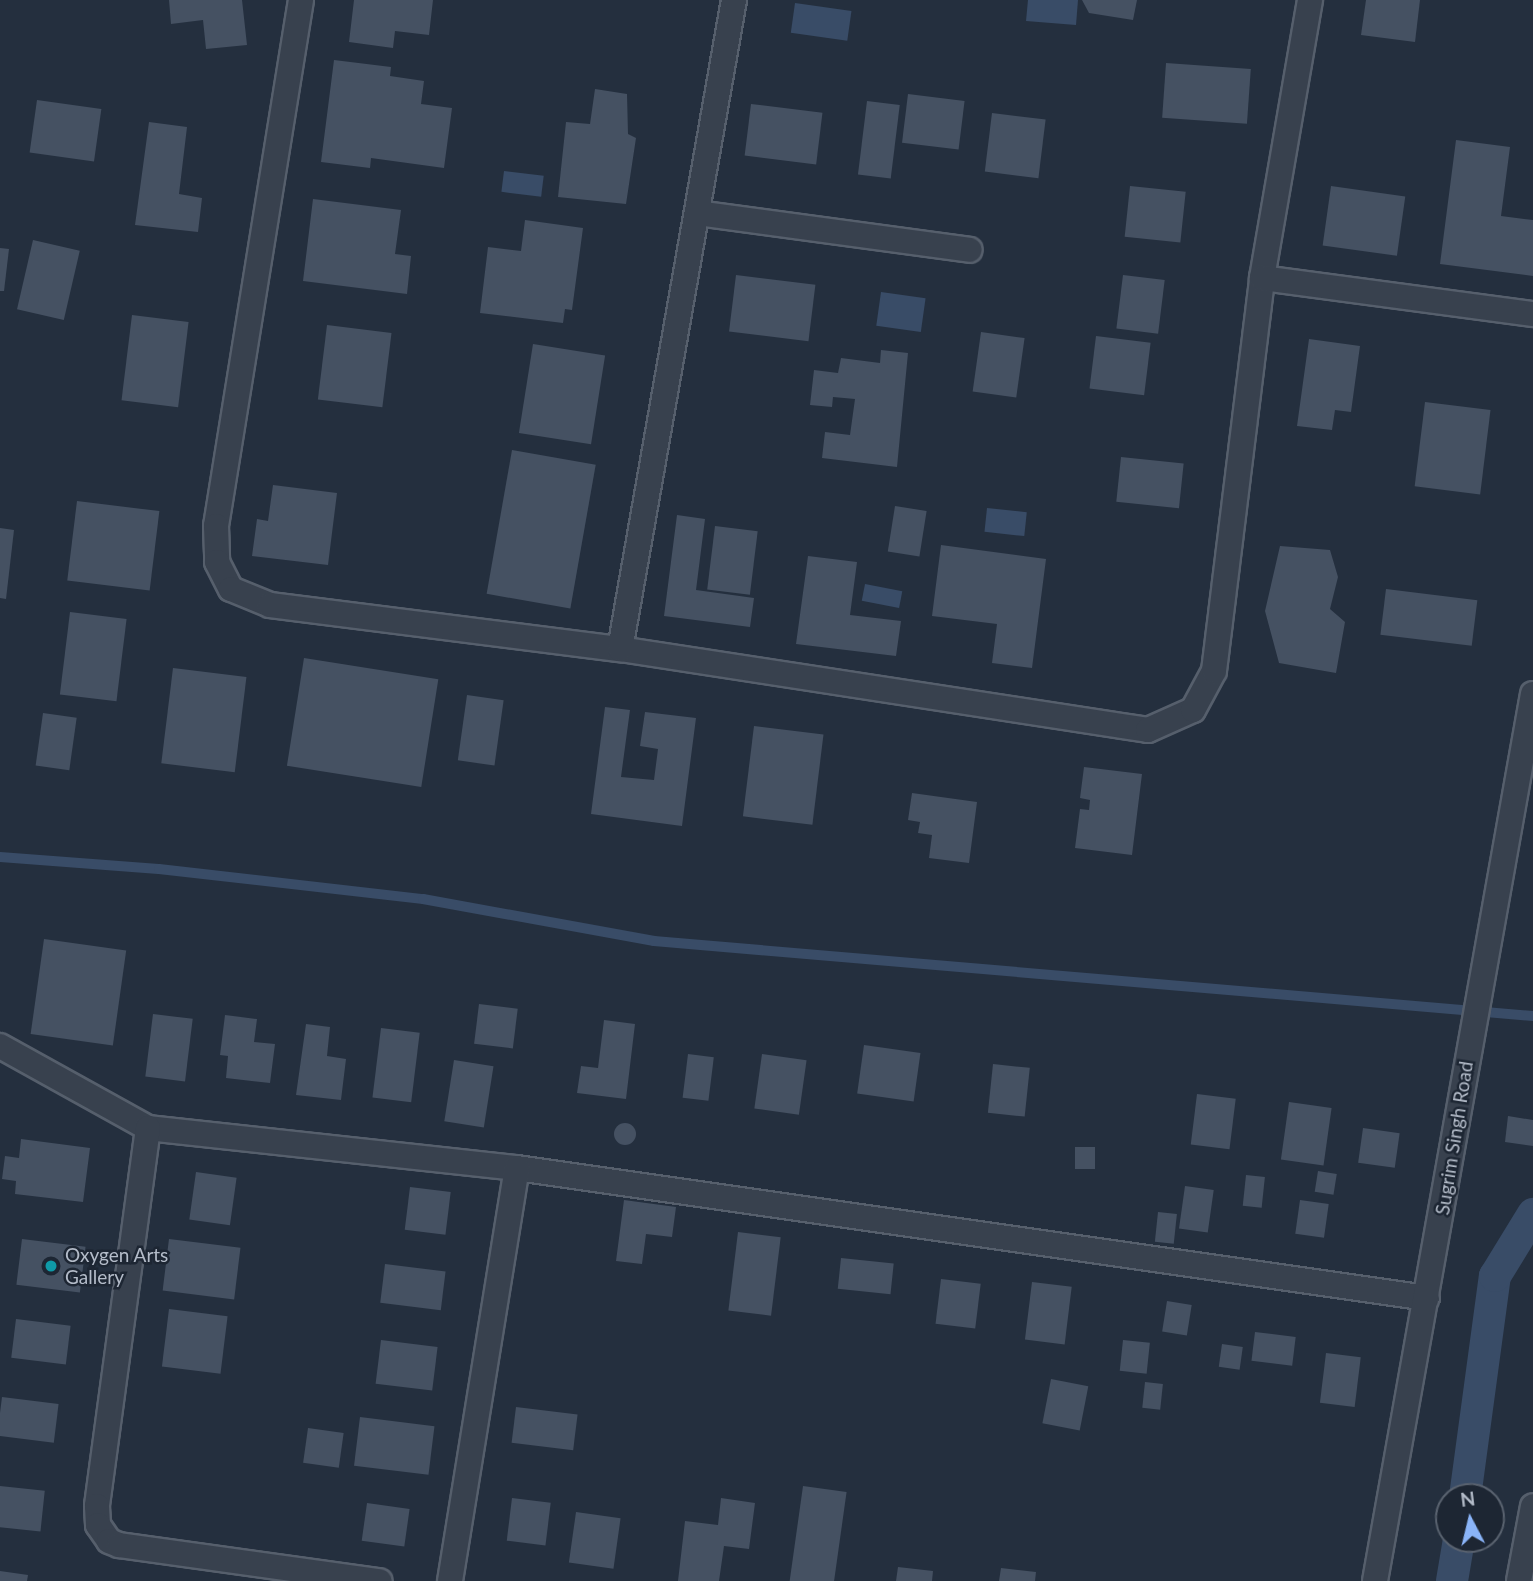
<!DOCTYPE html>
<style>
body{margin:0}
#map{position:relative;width:1533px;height:1581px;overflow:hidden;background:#242f3e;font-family:Lato,sans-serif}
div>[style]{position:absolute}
.water>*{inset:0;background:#394c67;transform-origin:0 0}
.stream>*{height:10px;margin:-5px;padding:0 5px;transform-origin:5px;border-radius:5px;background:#394c67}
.canal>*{height:32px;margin:-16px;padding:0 16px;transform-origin:16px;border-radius:16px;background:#394c67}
.building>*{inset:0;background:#455162;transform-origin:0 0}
.round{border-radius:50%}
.roads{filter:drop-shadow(2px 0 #565f6c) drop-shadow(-2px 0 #565f6c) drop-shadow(0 2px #565f6c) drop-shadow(0 -2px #565f6c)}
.street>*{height:24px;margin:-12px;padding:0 12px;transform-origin:12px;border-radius:12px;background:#38414e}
.dots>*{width:19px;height:19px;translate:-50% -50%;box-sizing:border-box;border:4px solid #1d2633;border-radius:50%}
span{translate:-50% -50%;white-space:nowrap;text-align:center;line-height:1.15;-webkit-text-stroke:5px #1d2633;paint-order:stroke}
.street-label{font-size:19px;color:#b4bcc9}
.poi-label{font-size:19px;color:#b4bcc9}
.left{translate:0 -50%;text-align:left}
.north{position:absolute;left:1435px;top:1483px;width:70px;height:70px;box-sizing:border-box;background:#1d2633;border:2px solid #59626f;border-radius:50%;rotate:353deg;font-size:19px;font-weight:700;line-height:28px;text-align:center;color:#b4bcc9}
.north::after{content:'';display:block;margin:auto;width:24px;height:32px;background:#8ab4f8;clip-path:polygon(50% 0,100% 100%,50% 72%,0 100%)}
</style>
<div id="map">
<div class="water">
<i style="clip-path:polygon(1028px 0,1078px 0,1076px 25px,1026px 21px)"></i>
<i style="left:795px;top:3px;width:57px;height:30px;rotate:8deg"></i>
<i style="left:504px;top:171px;width:40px;height:21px;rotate:7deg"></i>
<i style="left:881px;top:292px;width:45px;height:34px;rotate:8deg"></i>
<i style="left:987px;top:508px;width:40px;height:24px;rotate:6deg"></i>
<i style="left:865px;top:584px;width:38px;height:17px;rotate:11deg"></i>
</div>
<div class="stream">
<i style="left:0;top:857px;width:159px;rotate:4.3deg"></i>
<i style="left:159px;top:869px;width:266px;rotate:6.5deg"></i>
<i style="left:423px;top:899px;width:235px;rotate:10.3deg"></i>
<i style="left:654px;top:941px;width:882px;rotate:4.88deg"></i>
</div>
<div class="canal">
<i style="left:1465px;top:1497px;width:223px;rotate:-82.3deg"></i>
<i style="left:1495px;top:1276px;width:73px;rotate:-58.5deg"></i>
<i style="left:1452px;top:1581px;width:43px;rotate:-80.5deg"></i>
</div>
<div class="building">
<i style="clip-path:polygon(169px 0,242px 0,247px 45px,206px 49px,203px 20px,171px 24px)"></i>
<i style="clip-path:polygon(354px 0,433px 0,429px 35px,395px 31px,393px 48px,349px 42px)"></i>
<i style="clip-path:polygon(1082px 0,1137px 0,1133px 20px,1089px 13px)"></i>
<i style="clip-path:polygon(1366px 0,1420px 0,1415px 42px,1361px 35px)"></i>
<i style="clip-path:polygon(334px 60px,391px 67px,390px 76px,424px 81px,421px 104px,452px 108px,444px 168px,371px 158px,370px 168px,321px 162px)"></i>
<i style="left:1166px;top:63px;width:85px;height:55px;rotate:4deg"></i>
<i style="clip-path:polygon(595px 89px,627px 94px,628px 134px,636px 138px,626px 204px,558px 197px,566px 122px,590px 124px)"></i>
<i style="left:908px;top:94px;width:57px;height:49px;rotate:7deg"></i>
<i style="left:37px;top:100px;width:65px;height:53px;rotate:8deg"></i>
<i style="left:867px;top:101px;width:33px;height:74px;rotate:7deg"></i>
<i style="left:751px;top:104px;width:72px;height:52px;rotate:7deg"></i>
<i style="left:992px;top:113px;width:54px;height:59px;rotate:7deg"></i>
<i style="clip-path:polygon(149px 122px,187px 127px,179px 194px,202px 198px,198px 232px,135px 225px)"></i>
<i style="clip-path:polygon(1456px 140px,1510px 147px,1501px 216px,1533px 220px,1533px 276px,1440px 264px)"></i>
<i style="left:1130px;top:186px;width:56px;height:51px;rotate:6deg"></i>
<i style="left:1331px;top:186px;width:75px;height:60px;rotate:8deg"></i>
<i style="clip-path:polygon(313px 199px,401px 210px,395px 254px,411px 256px,407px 294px,303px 281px)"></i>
<i style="clip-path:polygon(525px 220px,583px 228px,572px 310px,565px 309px,563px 323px,480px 313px,488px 247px,521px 251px)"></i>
<i style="left:33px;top:240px;width:48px;height:71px;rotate:13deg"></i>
<i style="clip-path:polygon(0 248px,9px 249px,4px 291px,0 291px)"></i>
<i style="left:736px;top:275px;width:80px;height:57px;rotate:7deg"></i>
<i style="left:1123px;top:275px;width:42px;height:54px;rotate:7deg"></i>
<i style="left:132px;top:315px;width:57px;height:86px;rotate:7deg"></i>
<i style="left:327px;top:325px;width:65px;height:75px;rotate:7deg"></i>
<i style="left:981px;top:332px;width:44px;height:60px;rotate:8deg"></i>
<i style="left:1096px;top:336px;width:55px;height:53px;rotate:7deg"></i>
<i style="clip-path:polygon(1309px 339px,1360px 346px,1351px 412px,1335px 410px,1332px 430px,1297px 426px)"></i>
<i style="left:533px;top:344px;width:73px;height:90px;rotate:9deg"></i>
<i style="clip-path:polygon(881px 350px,908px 353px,897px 467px,822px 458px,825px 432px,850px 435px,855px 399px,833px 397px,832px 407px,810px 405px,814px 370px,838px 373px,841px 358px,880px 363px)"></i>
<i style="left:1425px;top:402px;width:66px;height:85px;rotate:7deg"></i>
<i style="left:512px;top:450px;width:85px;height:146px;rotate:10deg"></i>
<i style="left:1121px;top:457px;width:63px;height:45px;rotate:6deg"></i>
<i style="clip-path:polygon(273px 485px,337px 493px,328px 565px,252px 556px,257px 519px,268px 521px)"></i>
<i style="left:77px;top:501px;width:83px;height:80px;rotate:7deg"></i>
<i style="left:895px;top:506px;width:32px;height:46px;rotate:9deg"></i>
<i style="clip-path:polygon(677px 515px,705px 519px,696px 590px,754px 598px,750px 627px,664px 616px)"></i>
<i style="left:715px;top:526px;width:43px;height:64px;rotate:7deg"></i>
<i style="clip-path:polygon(0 528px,14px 530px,6px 599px,0 598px)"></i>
<i style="clip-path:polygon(941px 545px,1046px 559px,1032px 668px,992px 663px,997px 624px,932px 616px)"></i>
<i style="clip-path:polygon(1280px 546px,1330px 550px,1338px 577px,1330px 609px,1345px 622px,1336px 673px,1279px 663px,1265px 611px)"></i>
<i style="clip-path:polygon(808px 556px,857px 562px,850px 615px,901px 621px,896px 656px,796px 644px)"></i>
<i style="left:1386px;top:589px;width:92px;height:46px;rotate:7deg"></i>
<i style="left:70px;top:612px;width:57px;height:83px;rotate:7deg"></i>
<i style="left:304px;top:658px;width:136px;height:109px;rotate:9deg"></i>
<i style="left:173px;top:668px;width:74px;height:96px;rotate:7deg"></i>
<i style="left:467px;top:695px;width:37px;height:66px;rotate:8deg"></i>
<i style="clip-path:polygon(605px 707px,630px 710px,621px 777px,654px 780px,658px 749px,640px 746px,645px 712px,696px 718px,682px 826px,591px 814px)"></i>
<i style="left:43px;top:713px;width:34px;height:53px;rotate:8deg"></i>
<i style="left:754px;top:726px;width:70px;height:91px;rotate:7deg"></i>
<i style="clip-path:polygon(1084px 767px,1142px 774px,1132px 855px,1075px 848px,1080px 809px,1089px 810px,1090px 800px,1080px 798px)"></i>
<i style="clip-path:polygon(912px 793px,977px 802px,969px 863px,929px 858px,932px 835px,918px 833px,920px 822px,908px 820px)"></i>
<i style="left:44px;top:939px;width:83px;height:96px;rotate:8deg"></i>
<i style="left:479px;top:1004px;width:39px;height:40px;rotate:7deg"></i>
<i style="left:153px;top:1014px;width:40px;height:63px;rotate:7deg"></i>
<i style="clip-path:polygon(225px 1015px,257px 1019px,254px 1042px,275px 1044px,270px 1083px,226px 1078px,228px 1056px,220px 1055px)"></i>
<i style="clip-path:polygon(604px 1020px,635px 1024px,626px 1099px,577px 1093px,581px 1066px,598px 1068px)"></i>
<i style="clip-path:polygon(306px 1024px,330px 1027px,327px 1056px,346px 1059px,341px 1100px,296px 1095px)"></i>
<i style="left:381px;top:1028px;width:39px;height:70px;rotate:7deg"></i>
<i style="left:864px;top:1045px;width:57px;height:49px;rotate:8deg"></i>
<i style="left:688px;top:1054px;width:26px;height:44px;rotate:7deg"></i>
<i style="left:762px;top:1054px;width:45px;height:55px;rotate:8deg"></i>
<i style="left:454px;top:1060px;width:40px;height:62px;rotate:9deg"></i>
<i style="left:993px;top:1064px;width:37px;height:49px;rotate:6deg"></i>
<i style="left:1197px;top:1094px;width:39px;height:51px;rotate:7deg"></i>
<i style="left:1289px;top:1102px;width:43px;height:58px;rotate:8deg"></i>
<i style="clip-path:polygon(1508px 1116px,1533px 1120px,1533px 1146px,1505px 1142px)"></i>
<i class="round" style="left:614px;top:1123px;width:22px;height:22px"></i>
<i style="left:1363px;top:1128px;width:37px;height:35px;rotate:8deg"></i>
<i style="clip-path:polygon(21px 1139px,90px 1148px,83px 1202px,15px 1194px,16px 1181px,2px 1179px,5px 1156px,19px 1158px)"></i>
<i style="left:1075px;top:1147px;width:20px;height:22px"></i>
<i style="left:1318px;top:1171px;width:19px;height:21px;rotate:9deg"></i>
<i style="left:196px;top:1172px;width:41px;height:48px;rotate:8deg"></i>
<i style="left:1246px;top:1175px;width:19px;height:31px;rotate:6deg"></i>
<i style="left:1185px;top:1186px;width:29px;height:43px;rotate:8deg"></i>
<i style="left:410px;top:1187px;width:41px;height:43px;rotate:7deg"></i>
<i style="clip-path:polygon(624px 1200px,676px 1207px,672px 1237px,646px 1234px,642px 1264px,616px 1261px)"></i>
<i style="left:1300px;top:1200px;width:29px;height:34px;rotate:8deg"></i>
<i style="left:1158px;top:1212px;width:19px;height:30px;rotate:6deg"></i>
<i style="left:738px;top:1232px;width:43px;height:79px;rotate:7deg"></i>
<i style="left:22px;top:1239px;width:64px;height:46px;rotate:7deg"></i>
<i style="left:169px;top:1239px;width:72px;height:52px;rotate:7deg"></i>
<i style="left:841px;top:1258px;width:53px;height:31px;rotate:6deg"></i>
<i style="left:385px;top:1264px;width:61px;height:39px;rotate:7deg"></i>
<i style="left:941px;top:1279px;width:40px;height:45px;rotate:7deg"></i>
<i style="left:1032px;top:1282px;width:40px;height:58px;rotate:7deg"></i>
<i style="left:1167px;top:1301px;width:25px;height:31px;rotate:9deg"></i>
<i style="left:169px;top:1309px;width:59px;height:58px;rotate:7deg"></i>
<i style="left:16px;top:1319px;width:55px;height:39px;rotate:7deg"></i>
<i style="left:1255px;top:1332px;width:41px;height:29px;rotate:7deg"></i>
<i style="left:381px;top:1340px;width:57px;height:44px;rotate:7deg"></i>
<i style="left:1123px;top:1340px;width:27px;height:31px;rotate:6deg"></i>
<i style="left:1222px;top:1344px;width:21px;height:23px;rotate:8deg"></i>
<i style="left:1326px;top:1353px;width:35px;height:50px;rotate:7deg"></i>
<i style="left:1051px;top:1379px;width:38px;height:45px;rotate:11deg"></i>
<i style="left:1145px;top:1382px;width:18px;height:26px;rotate:6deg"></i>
<i style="left:2px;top:1397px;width:57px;height:39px;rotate:7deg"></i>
<i style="left:516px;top:1407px;width:62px;height:36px;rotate:7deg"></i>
<i style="left:360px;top:1417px;width:75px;height:49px;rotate:7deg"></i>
<i style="left:308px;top:1428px;width:36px;height:35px;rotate:8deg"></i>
<i style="left:0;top:1486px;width:45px;height:41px;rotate:6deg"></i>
<i style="left:803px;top:1486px;width:44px;height:96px;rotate:8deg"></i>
<i style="left:512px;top:1498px;width:39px;height:43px;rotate:7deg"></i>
<i style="clip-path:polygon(721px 1498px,755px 1503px,749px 1549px,724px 1546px,719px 1581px,678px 1581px,685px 1521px,718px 1525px)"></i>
<i style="left:367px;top:1503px;width:43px;height:38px;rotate:8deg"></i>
<i style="left:576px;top:1512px;width:45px;height:51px;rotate:8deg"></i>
<i style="clip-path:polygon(898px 1567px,933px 1571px,932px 1581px,896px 1581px)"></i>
<i style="clip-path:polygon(1001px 1568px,1036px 1572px,1035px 1581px,999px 1581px)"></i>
<i style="clip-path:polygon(0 1571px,28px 1575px,27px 1581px,0 1581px)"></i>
</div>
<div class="roads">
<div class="street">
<i style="left:301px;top:0;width:533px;rotate:99.18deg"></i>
<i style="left:216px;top:526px;width:36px;rotate:88deg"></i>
<i style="left:217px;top:562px;width:30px;rotate:63deg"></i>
<i style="left:231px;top:589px;width:42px;rotate:22.3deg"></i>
<i style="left:270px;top:605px;width:353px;rotate:7.2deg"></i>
<i style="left:620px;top:649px;width:534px;rotate:8.72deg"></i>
<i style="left:1148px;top:730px;width:49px;rotate:-24deg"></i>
<i style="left:1193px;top:710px;width:44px;rotate:-61.7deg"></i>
<i style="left:1214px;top:671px;width:396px;rotate:-83deg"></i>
<i style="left:1262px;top:278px;width:282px;rotate:-80.2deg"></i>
<i style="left:697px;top:213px;width:275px;rotate:7.7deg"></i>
<i style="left:1262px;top:278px;width:273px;rotate:7.6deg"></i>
<i style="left:620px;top:649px;width:659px;rotate:-80.04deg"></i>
<i style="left:0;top:1046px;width:169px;rotate:29deg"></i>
<i style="left:148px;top:1128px;width:371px;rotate:6.2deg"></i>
<i style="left:517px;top:1168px;width:919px;rotate:8.13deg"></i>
<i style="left:148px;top:1128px;width:381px;rotate:97.7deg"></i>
<i style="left:97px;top:1506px;width:19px;rotate:87deg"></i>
<i style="left:98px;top:1525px;width:19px;rotate:55deg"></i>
<i style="left:109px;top:1541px;width:11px;rotate:22deg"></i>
<i style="left:119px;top:1545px;width:263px;rotate:7.9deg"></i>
<i style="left:450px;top:1581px;width:418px;rotate:-80.8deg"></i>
<i style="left:1375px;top:1581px;width:901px;rotate:-79.9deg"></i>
<i style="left:1519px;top:1581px;width:76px;rotate:-79.4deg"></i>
</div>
</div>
<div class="dots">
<i style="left:51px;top:1266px;background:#0f9aa8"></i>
</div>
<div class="street-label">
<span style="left:1454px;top:1138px;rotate:-81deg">Sugrim Singh Road</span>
</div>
<div class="poi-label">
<span class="left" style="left:65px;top:1266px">Oxygen Arts<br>Gallery</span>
</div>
<div class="north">N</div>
</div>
